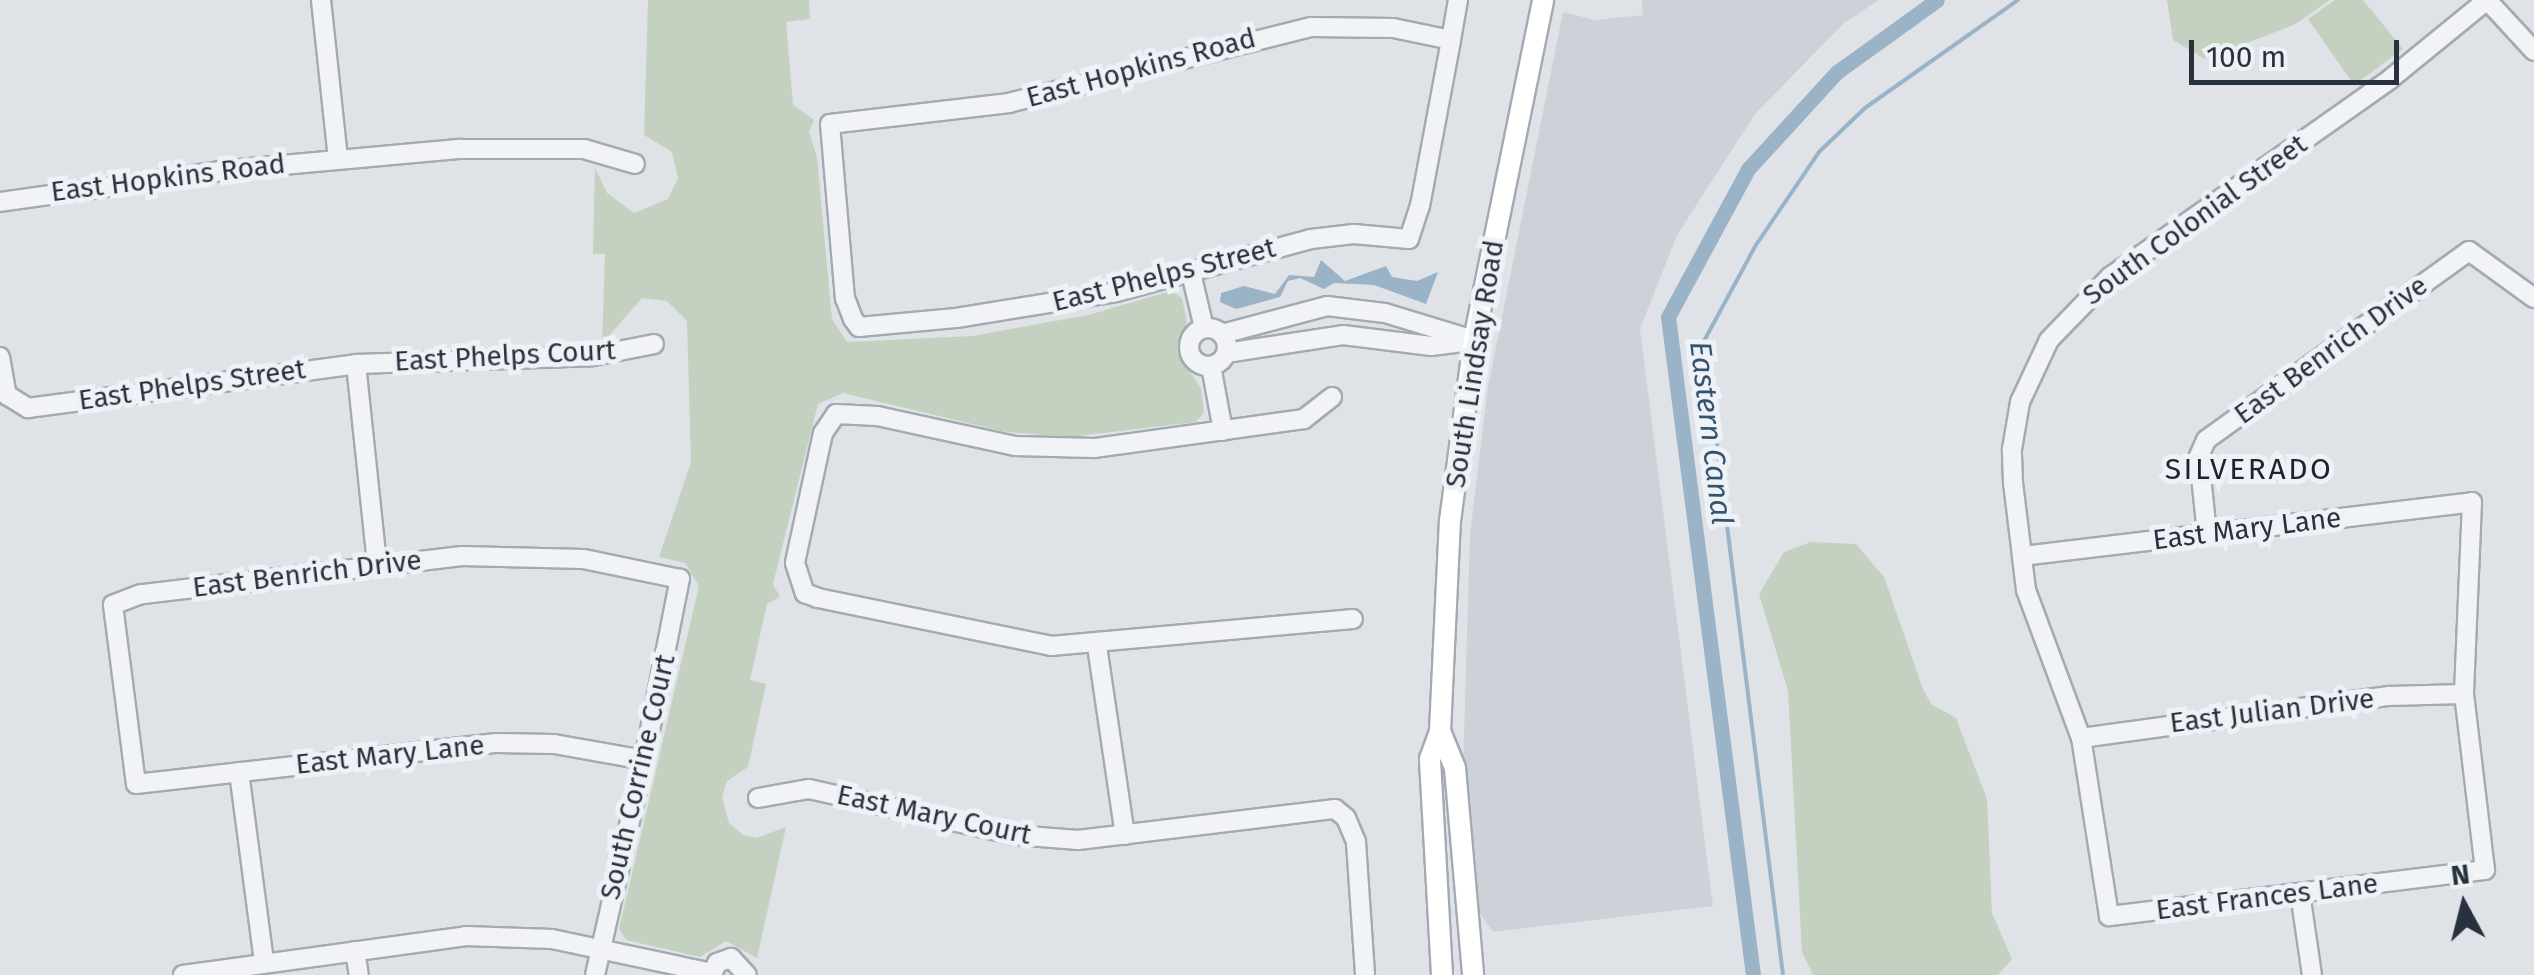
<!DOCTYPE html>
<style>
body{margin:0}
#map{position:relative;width:2534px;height:975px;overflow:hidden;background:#dfe3e8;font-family:"Fira Sans",sans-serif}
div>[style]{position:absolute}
.built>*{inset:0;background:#cdd2d9}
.green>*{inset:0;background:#c5d1c0}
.water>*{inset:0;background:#9ab3c7}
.stream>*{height:4px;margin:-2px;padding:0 2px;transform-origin:2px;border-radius:2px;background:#9ab3c7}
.canal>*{height:15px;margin:-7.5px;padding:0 7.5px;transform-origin:7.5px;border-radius:7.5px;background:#9ab3c7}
.roads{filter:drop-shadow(2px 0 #a4aab2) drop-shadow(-2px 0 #a4aab2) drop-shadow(0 2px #a4aab2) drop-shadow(0 -2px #a4aab2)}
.minor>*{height:18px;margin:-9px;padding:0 9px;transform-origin:9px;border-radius:9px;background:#f1f3f6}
.minor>.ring{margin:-9px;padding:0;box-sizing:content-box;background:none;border:18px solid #f1f3f6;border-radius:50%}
.major>*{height:20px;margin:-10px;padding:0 10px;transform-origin:10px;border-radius:10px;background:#fff}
span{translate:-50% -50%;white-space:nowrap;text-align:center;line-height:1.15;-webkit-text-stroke:10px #eef1f5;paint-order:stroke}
.street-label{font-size:28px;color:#28323e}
.water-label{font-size:30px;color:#335371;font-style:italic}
.neighbourhood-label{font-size:30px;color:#1a232f;letter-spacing:2.5px}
.north{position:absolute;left:2414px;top:855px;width:100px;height:100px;-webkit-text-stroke:8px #eef1f5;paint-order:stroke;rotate:353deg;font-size:28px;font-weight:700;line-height:40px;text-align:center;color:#28323e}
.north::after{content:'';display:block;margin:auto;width:35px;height:45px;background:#28323e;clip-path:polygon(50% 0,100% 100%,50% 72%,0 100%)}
.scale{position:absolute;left:2189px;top:40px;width:210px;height:45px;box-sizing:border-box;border:5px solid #28323e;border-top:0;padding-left:12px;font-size:30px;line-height:35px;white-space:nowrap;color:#28323e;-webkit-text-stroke:8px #eef1f5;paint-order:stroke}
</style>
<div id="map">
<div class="built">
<i style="clip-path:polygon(1642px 0,1879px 0,1843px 24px,1755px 114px,1677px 235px,1640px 329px,1713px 906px,1493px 932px,1474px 905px,1463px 768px,1470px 535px,1488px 387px,1563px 12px,1595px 20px,1643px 15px)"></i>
</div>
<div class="green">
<i style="clip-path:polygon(648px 0,809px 0,810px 19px,786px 22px,793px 105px,814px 120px,809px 132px,817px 157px,832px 319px,847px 342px,972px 336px,1088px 315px,1171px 291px,1182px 298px,1187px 322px,1177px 353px,1201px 388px,1204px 412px,1196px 422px,1069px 437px,1005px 432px,843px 393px,818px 404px,773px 584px,780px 597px,767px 604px,750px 680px,766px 684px,748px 767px,727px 781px,722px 797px,729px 823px,743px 835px,757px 838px,786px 827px,757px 958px,726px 941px,700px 957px,626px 940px,619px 929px,699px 586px,685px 563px,659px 557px,691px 462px,687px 321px,667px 301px,642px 298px,602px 344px,605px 254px,593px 254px,595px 168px,607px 193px,634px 213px,668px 199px,678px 178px,672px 152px,644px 135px)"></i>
<i style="clip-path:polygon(2167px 0,2330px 0,2294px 25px,2205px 59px,2173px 40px)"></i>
<i style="clip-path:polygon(2335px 0,2363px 0,2403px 49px,2354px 85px,2308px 19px)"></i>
<i style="clip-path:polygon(1811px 542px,1856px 544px,1884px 577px,1923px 689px,1931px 704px,1956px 718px,1987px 799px,1992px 913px,2012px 959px,1998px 975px,1813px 975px,1802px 952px,1788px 691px,1759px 594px,1784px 552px)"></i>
</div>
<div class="water">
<i style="clip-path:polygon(1321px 260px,1345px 281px,1386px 266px,1392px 277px,1417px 281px,1438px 272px,1426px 304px,1374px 285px,1334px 283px,1324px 289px,1300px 278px,1288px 281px,1280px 297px,1236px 309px,1220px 302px,1221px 293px,1244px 286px,1275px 294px,1289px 275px,1314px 277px)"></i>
</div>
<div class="stream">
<i style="left:1783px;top:975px;width:639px;rotate:-97.1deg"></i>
<i style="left:1704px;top:341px;width:109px;rotate:-61.6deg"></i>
<i style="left:1756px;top:245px;width:112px;rotate:-55.9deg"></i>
<i style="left:1819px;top:152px;width:64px;rotate:-43.7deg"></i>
<i style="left:1865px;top:108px;width:187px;rotate:-35.2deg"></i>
</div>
<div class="canal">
<i style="left:1753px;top:975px;width:663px;rotate:-97.36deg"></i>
<i style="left:1668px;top:317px;width:168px;rotate:-61.6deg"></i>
<i style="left:1748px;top:169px;width:132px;rotate:-47.5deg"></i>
<i style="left:1837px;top:72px;width:123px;rotate:-35.8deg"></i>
</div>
<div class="roads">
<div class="minor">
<i style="left:321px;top:0;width:159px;rotate:83.9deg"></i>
<i style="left:1451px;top:40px;width:59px;rotate:-168.3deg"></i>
<i style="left:1393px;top:28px;width:82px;rotate:-179.3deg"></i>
<i style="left:1311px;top:27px;width:311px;rotate:165.9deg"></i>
<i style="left:1009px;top:103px;width:180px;rotate:173.3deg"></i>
<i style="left:830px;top:124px;width:175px;rotate:85.1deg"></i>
<i style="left:845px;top:298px;width:22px;rotate:69deg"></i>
<i style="left:853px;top:319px;width:10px;rotate:53deg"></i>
<i style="left:859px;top:327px;width:97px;rotate:-5.3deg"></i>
<i style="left:956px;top:318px;width:162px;rotate:-9.2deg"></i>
<i style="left:1116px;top:292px;width:202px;rotate:-15.2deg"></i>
<i style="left:1311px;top:239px;width:43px;rotate:-6.6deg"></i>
<i style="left:1354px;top:234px;width:55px;rotate:5.2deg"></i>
<i style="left:1409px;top:239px;width:35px;rotate:-72deg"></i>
<i style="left:1420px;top:206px;width:169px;rotate:-79.4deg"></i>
<i style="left:1451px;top:40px;width:41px;rotate:-80.1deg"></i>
<i style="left:0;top:202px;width:230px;rotate:-8deg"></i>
<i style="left:228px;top:170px;width:234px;rotate:-5.2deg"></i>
<i style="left:461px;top:149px;width:123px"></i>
<i style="left:584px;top:149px;width:53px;rotate:16.4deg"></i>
<i style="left:1191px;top:273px;width:57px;rotate:76.7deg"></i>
<i class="ring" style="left:1189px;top:328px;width:20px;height:20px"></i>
<i style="left:1222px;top:334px;width:109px;rotate:-14.9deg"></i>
<i style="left:1327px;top:306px;width:58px;rotate:6.9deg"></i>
<i style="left:1385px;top:313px;width:93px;rotate:16.9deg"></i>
<i style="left:1226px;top:353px;width:118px;rotate:-8.7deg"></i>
<i style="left:1343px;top:335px;width:89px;rotate:7.1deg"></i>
<i style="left:1431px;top:346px;width:38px;rotate:-7deg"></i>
<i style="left:0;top:357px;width:39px;rotate:80deg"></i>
<i style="left:7px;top:395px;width:25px;rotate:32deg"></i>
<i style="left:28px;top:408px;width:331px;rotate:-7.6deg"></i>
<i style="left:356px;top:364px;width:237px;rotate:-1.9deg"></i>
<i style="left:593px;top:356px;width:62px;rotate:-11.1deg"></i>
<i style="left:356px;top:364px;width:201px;rotate:84deg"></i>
<i style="left:1211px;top:366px;width:66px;rotate:79.5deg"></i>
<i style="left:1332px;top:397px;width:36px;rotate:142deg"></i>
<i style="left:1304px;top:419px;width:212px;rotate:172.1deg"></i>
<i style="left:1094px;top:448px;width:79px;rotate:-178.5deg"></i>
<i style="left:1015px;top:446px;width:141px;rotate:-167.7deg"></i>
<i style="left:877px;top:416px;width:41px;rotate:-177.2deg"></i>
<i style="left:836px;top:414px;width:23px;rotate:124deg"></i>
<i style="left:823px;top:433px;width:133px;rotate:102.2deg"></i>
<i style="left:795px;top:563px;width:32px;rotate:72deg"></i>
<i style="left:805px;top:593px;width:14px;rotate:21deg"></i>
<i style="left:818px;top:598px;width:238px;rotate:11.6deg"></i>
<i style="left:1051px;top:646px;width:303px;rotate:-5.1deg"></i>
<i style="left:2207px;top:534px;width:78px;rotate:-95.9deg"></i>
<i style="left:2199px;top:456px;width:17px;rotate:-66deg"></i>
<i style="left:2206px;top:440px;width:324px;rotate:-35.7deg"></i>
<i style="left:2469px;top:251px;width:80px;rotate:35.9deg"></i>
<i style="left:2022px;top:556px;width:453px;rotate:-6.8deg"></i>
<i style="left:2472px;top:502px;width:192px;rotate:92.4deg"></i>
<i style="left:2464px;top:694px;width:177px;rotate:83.2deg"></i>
<i style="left:2485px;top:870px;width:379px;rotate:173deg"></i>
<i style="left:2109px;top:916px;width:180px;rotate:-98.9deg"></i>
<i style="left:2081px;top:738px;width:158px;rotate:-110.4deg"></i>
<i style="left:2026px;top:590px;width:34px;rotate:-97deg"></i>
<i style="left:2022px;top:556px;width:74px;rotate:-97deg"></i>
<i style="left:2013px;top:483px;width:34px;rotate:-92deg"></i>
<i style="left:2012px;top:449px;width:48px;rotate:-80.3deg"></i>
<i style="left:2020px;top:402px;width:68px;rotate:-64.9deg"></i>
<i style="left:2049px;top:340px;width:88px;rotate:-45.9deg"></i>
<i style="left:2110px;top:277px;width:342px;rotate:-35.2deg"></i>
<i style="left:2389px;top:80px;width:127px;rotate:-39.2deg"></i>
<i style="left:2487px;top:0;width:69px;rotate:47.3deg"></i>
<i style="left:1097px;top:646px;width:191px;rotate:81.6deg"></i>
<i style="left:2081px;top:738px;width:311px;rotate:-7.8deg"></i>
<i style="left:2389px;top:696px;width:75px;rotate:-1.5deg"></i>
<i style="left:239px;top:772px;width:193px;rotate:82.5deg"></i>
<i style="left:758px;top:798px;width:52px;rotate:-10deg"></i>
<i style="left:809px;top:789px;width:211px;rotate:12.6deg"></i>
<i style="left:1015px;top:835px;width:63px;rotate:4.5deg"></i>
<i style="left:1078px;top:840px;width:259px;rotate:-6.9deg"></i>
<i style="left:1335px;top:809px;width:14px;rotate:39deg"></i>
<i style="left:1346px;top:818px;width:26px;rotate:67deg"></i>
<i style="left:1356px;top:842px;width:133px;rotate:86.1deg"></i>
<i style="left:2300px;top:893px;width:83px;rotate:81.7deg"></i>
<i style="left:355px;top:951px;width:24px;rotate:81deg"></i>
<i style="left:183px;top:975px;width:286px;rotate:-7.8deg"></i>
<i style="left:466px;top:936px;width:86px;rotate:2deg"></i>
<i style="left:552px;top:939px;width:164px;rotate:12deg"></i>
<i style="left:595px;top:975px;width:221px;rotate:-77.2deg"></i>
<i style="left:644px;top:760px;width:185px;rotate:-78.8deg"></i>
<i style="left:680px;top:579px;width:99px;rotate:-168.3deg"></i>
<i style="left:583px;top:559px;width:121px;rotate:-178.6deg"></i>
<i style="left:462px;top:556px;width:323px;rotate:173.2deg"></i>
<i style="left:141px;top:594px;width:30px;rotate:159deg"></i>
<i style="left:113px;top:605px;width:180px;rotate:82.7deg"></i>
<i style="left:136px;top:784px;width:363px;rotate:-6.5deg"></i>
<i style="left:497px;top:743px;width:57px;rotate:1deg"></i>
<i style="left:554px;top:744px;width:91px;rotate:10.1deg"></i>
<i style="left:712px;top:975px;width:13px;rotate:-67deg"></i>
<i style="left:717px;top:963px;width:15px;rotate:-20deg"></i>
<i style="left:731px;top:958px;width:23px;rotate:47deg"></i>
</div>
<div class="major">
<i style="left:1440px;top:731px;width:40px;rotate:68deg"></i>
<i style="left:1455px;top:768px;width:208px;rotate:85deg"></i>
<i style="left:1442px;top:975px;width:216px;rotate:-93.2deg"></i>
<i style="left:1430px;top:759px;width:30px;rotate:-70deg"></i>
<i style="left:1440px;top:731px;width:210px;rotate:-87.3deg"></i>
<i style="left:1450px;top:521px;width:183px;rotate:-82.4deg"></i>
<i style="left:1474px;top:340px;width:347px;rotate:-78.5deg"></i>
</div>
</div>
<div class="street-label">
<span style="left:1141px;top:68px;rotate:-15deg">East Hopkins Road</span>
<span style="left:168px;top:178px;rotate:-7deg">East Hopkins Road</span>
<span style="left:2195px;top:220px;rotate:-36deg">South Colonial Street</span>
<span style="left:1164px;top:275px;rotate:-14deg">East Phelps Street</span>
<span style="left:2331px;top:350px;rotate:-36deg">East Benrich Drive</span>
<span style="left:505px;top:356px;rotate:-3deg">East Phelps Court</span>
<span style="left:1475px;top:364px;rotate:-81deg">South Lindsay Road</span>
<span style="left:192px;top:385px;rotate:-8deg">East Phelps Street</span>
<span style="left:2247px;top:529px;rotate:-7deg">East Mary Lane</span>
<span style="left:307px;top:574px;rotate:-7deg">East Benrich Drive</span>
<span style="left:2272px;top:711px;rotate:-7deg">East Julian Drive</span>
<span style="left:390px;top:755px;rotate:-6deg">East Mary Lane</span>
<span style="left:638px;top:777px;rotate:-77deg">South Corrine Court</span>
<span style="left:934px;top:815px;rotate:12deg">East Mary Court</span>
<span style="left:2267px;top:897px;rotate:-7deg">East Frances Lane</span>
</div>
<div class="water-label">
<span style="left:1711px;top:433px;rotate:83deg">Eastern Canal</span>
</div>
<div class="neighbourhood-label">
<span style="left:2249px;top:469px">SILVERADO</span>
</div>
<div class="north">N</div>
<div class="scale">100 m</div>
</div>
